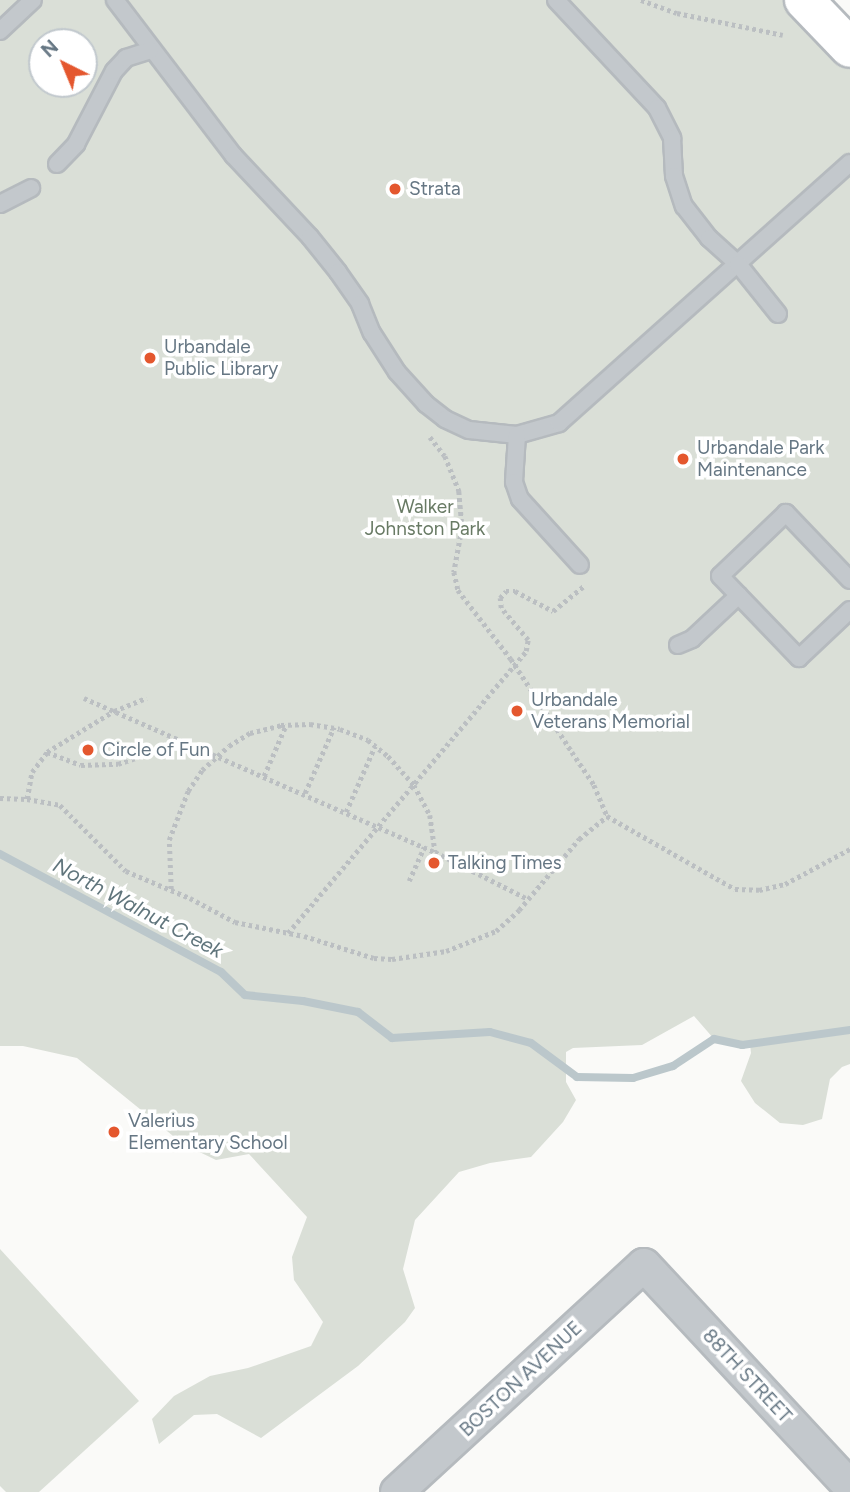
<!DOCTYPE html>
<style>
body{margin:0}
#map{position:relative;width:850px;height:1492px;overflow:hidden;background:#fafaf8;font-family:Figtree,sans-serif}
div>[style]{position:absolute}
.green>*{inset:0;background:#dadfd7}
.stream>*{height:8px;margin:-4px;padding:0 4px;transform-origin:4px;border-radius:4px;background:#bbc7cb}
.path>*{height:4.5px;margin-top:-2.25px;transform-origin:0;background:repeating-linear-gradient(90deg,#bbbfc2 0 3.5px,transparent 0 7px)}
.roads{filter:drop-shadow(2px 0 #b5babe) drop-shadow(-2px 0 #b5babe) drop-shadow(0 2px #b5babe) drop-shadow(0 -2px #b5babe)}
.lane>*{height:16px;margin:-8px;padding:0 8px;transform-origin:8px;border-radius:8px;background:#c3c8cc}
.street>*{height:32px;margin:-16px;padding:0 16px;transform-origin:16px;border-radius:16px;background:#c3c8cc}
.primary>*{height:38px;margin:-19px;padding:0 19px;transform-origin:19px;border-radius:19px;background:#fff}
.dots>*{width:19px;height:19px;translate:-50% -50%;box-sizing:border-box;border:4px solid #fff;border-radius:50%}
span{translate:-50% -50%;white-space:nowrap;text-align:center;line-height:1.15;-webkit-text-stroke:7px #fff;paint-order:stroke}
.poi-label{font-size:19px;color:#657683}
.left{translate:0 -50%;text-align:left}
.park-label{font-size:19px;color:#687a64}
.street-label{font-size:19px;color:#657683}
.water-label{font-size:21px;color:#60757c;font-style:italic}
.north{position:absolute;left:28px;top:28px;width:70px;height:70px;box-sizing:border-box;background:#fff;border:2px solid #c1c8cd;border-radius:50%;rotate:317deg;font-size:19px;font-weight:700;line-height:28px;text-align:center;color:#657683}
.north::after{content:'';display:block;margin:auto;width:24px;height:32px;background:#e4572e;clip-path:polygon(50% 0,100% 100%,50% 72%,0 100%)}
</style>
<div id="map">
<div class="green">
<i style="clip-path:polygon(evenodd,0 0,788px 0,850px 67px,850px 1064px,842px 1067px,830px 1079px,822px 1119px,803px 1125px,780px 1123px,755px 1103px,741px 1081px,751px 1053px,750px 1044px,714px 1039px,694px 1016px,642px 1045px,573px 1048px,566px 1052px,566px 1082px,576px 1100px,563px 1122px,531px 1157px,490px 1163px,459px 1172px,415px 1220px,403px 1269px,415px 1308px,405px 1322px,358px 1366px,261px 1438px,217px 1414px,194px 1415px,159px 1444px,152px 1419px,174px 1396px,210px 1376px,248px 1368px,311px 1346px,323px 1322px,294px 1280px,292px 1257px,307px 1217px,249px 1154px,216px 1160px,183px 1144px,77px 1058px,23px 1046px,0 1046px,0 0,42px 42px,84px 42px,84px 84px,42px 84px,42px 42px)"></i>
<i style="clip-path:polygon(0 1249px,139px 1401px,39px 1492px,6px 1492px,0 1486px)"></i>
</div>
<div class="stream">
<i style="left:0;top:854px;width:251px;rotate:28.1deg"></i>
<i style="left:221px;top:972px;width:33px;rotate:44deg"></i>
<i style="left:245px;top:995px;width:58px;rotate:5.9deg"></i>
<i style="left:303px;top:1001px;width:56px;rotate:11.3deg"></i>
<i style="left:358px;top:1012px;width:43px;rotate:37.4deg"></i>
<i style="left:392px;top:1038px;width:98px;rotate:-3.5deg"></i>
<i style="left:490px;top:1032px;width:42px;rotate:15deg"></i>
<i style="left:531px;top:1043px;width:57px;rotate:36.5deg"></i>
<i style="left:577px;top:1077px;width:56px;rotate:1deg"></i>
<i style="left:633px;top:1078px;width:42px;rotate:-16.7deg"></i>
<i style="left:673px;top:1066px;width:49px;rotate:-33.4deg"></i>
<i style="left:714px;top:1039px;width:29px;rotate:12deg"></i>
<i style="left:742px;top:1045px;width:109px;rotate:-7.9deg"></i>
</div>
<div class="path">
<i style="left:641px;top:0;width:38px;rotate:20deg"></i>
<i style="left:677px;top:13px;width:108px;rotate:11.7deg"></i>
<i style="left:430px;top:437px;width:24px;rotate:52deg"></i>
<i style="left:445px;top:456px;width:38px;rotate:68deg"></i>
<i style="left:459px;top:491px;width:38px;rotate:85deg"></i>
<i style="left:462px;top:529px;width:44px;rotate:100.5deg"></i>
<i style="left:454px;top:572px;width:18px;rotate:77deg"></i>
<i style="left:458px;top:590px;width:87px;rotate:52.5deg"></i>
<i style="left:511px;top:659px;width:111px;rotate:56.7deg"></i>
<i style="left:572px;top:752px;width:40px;rotate:56deg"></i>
<i style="left:594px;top:785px;width:34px;rotate:67deg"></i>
<i style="left:84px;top:698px;width:383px;rotate:23.7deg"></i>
<i style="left:435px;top:852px;width:104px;rotate:26.8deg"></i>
<i style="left:47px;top:752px;width:36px;rotate:21deg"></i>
<i style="left:81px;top:765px;width:37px;rotate:-2deg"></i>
<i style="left:118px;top:764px;width:43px;rotate:-18.9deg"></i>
<i style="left:159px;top:750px;width:21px;rotate:-35deg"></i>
<i style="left:264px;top:776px;width:56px;rotate:-66.7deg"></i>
<i style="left:305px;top:793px;width:72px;rotate:-66.3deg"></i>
<i style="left:0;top:798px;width:27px;rotate:2deg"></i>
<i style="left:27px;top:799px;width:34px;rotate:10deg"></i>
<i style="left:60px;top:805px;width:93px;rotate:45deg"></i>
<i style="left:126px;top:871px;width:69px;rotate:22.9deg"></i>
<i style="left:190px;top:898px;width:51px;rotate:28.1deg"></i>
<i style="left:235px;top:922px;width:70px;rotate:11.5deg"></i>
<i style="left:304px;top:936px;width:73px;rotate:17.4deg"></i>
<i style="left:374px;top:958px;width:18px;rotate:3deg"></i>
<i style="left:392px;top:959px;width:55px;rotate:-8.4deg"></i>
<i style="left:446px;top:951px;width:54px;rotate:-21.8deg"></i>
<i style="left:496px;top:931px;width:31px;rotate:-42deg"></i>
<i style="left:519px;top:910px;width:93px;rotate:-49.8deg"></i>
<i style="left:579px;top:839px;width:36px;rotate:-39deg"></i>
<i style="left:27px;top:799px;width:27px;rotate:-80deg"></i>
<i style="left:32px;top:772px;width:25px;rotate:-53deg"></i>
<i style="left:47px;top:752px;width:79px;rotate:-31.5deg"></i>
<i style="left:114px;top:711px;width:35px;rotate:-22deg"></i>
<i style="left:346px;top:812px;width:72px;rotate:-66.3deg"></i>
<i style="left:607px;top:816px;width:147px;rotate:29.7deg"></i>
<i style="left:735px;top:889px;width:24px;rotate:2deg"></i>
<i style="left:759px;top:890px;width:27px;rotate:-13deg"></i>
<i style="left:785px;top:884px;width:74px;rotate:-28.3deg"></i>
<i style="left:409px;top:881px;width:37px;rotate:-66deg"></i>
<i style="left:171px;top:889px;width:49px;rotate:-92.3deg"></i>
<i style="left:169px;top:840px;width:53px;rotate:-68.8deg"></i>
<i style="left:188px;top:791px;width:25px;rotate:-56deg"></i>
<i style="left:202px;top:770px;width:36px;rotate:-42deg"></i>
<i style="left:229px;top:746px;width:25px;rotate:-32deg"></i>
<i style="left:250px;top:733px;width:32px;rotate:-14deg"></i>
<i style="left:281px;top:725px;width:29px;rotate:-2deg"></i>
<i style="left:310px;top:724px;width:30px;rotate:9deg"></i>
<i style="left:340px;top:729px;width:30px;rotate:21deg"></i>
<i style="left:368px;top:740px;width:26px;rotate:39deg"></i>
<i style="left:388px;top:756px;width:39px;rotate:48deg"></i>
<i style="left:414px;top:785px;width:34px;rotate:62deg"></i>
<i style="left:430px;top:815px;width:37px;rotate:82deg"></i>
<i style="left:288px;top:933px;width:369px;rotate:-49.8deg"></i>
<i style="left:526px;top:651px;width:11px;rotate:-80deg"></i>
<i style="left:528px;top:640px;width:42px;rotate:-130.2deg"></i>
<i style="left:501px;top:608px;width:10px;rotate:-96deg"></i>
<i style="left:500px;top:598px;width:9px;rotate:-49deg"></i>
<i style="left:506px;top:591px;width:9px"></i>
<i style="left:515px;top:591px;width:43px;rotate:27.8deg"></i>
<i style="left:553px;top:611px;width:40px;rotate:-39deg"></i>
</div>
<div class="roads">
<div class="lane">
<i style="left:115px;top:0;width:195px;rotate:52.7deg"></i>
<i style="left:233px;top:155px;width:112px;rotate:46.8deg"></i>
<i style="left:310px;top:237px;width:45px;rotate:51.3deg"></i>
<i style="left:338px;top:272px;width:39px;rotate:55deg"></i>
<i style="left:360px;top:304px;width:31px;rotate:68deg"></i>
<i style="left:372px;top:333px;width:46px;rotate:57.3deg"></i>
<i style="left:397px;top:372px;width:43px;rotate:47.8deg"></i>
<i style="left:426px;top:404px;width:24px;rotate:38deg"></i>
<i style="left:445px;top:419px;width:26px;rotate:25deg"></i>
<i style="left:469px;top:430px;width:48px;rotate:5.9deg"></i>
<i style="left:517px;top:435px;width:44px;rotate:-15.9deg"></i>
<i style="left:559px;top:423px;width:390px;rotate:-41.8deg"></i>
<i style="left:556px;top:0;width:148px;rotate:46.9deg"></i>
<i style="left:657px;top:108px;width:34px;rotate:63deg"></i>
<i style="left:672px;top:138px;width:38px;rotate:87deg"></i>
<i style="left:674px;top:176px;width:32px;rotate:72deg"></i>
<i style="left:684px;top:206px;width:41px;rotate:52deg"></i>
<i style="left:709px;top:238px;width:39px;rotate:42deg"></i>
<i style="left:738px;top:264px;width:64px;rotate:51.3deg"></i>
<i style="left:0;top:31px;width:45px;rotate:-43.2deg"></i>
<i style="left:57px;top:164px;width:28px;rotate:-46deg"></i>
<i style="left:76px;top:144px;width:82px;rotate:-62.5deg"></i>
<i style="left:114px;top:71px;width:18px;rotate:-47deg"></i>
<i style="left:126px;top:58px;width:25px;rotate:-18deg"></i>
<i style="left:0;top:204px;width:35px;rotate:-27deg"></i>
<i style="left:517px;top:435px;width:47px;rotate:93.7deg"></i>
<i style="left:514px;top:482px;width:18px;rotate:71deg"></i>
<i style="left:520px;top:499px;width:89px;rotate:47.7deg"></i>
<i style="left:850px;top:580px;width:93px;rotate:-133.7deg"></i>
<i style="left:786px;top:513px;width:91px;rotate:136.3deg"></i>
<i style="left:720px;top:576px;width:114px;rotate:46.1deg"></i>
<i style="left:799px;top:658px;width:70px;rotate:-43.3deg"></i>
<i style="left:678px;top:645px;width:15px;rotate:-23deg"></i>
<i style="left:692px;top:639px;width:64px;rotate:-43.1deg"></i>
</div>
<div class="street">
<i style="left:397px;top:1492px;width:335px;rotate:-42.6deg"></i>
<i style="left:644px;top:1265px;width:303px;rotate:47.1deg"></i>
</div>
<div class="primary">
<i style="left:804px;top:0;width:66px;rotate:46.2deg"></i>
</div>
</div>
<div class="dots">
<i style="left:395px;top:189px;background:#e4572e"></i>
<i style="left:150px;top:358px;background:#e4572e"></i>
<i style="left:683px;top:459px;background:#e4572e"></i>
<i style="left:517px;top:711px;background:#e4572e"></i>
<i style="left:88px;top:750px;background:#e4572e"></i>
<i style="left:434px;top:863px;background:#e4572e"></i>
<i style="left:114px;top:1132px;background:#e4572e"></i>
</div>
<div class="poi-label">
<span class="left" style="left:409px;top:189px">Strata</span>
<span class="left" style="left:164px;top:358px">Urbandale<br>Public Library</span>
<span class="left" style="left:697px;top:459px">Urbandale Park<br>Maintenance</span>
<span class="left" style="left:531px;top:711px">Urbandale<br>Veterans Memorial</span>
<span class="left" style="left:102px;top:750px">Circle of Fun</span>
<span class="left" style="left:448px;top:863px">Talking Times</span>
<span class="left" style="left:128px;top:1132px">Valerius<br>Elementary School</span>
</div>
<div class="park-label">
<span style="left:425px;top:518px">Walker<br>Johnston Park</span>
</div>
<div class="street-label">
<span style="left:747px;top:1376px;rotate:47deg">88TH STREET</span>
<span style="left:521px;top:1379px;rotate:-43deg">BOSTON AVENUE</span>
</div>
<div class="water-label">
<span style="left:138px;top:908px;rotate:28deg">North Walnut Creek</span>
</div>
<div class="north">N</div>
</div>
